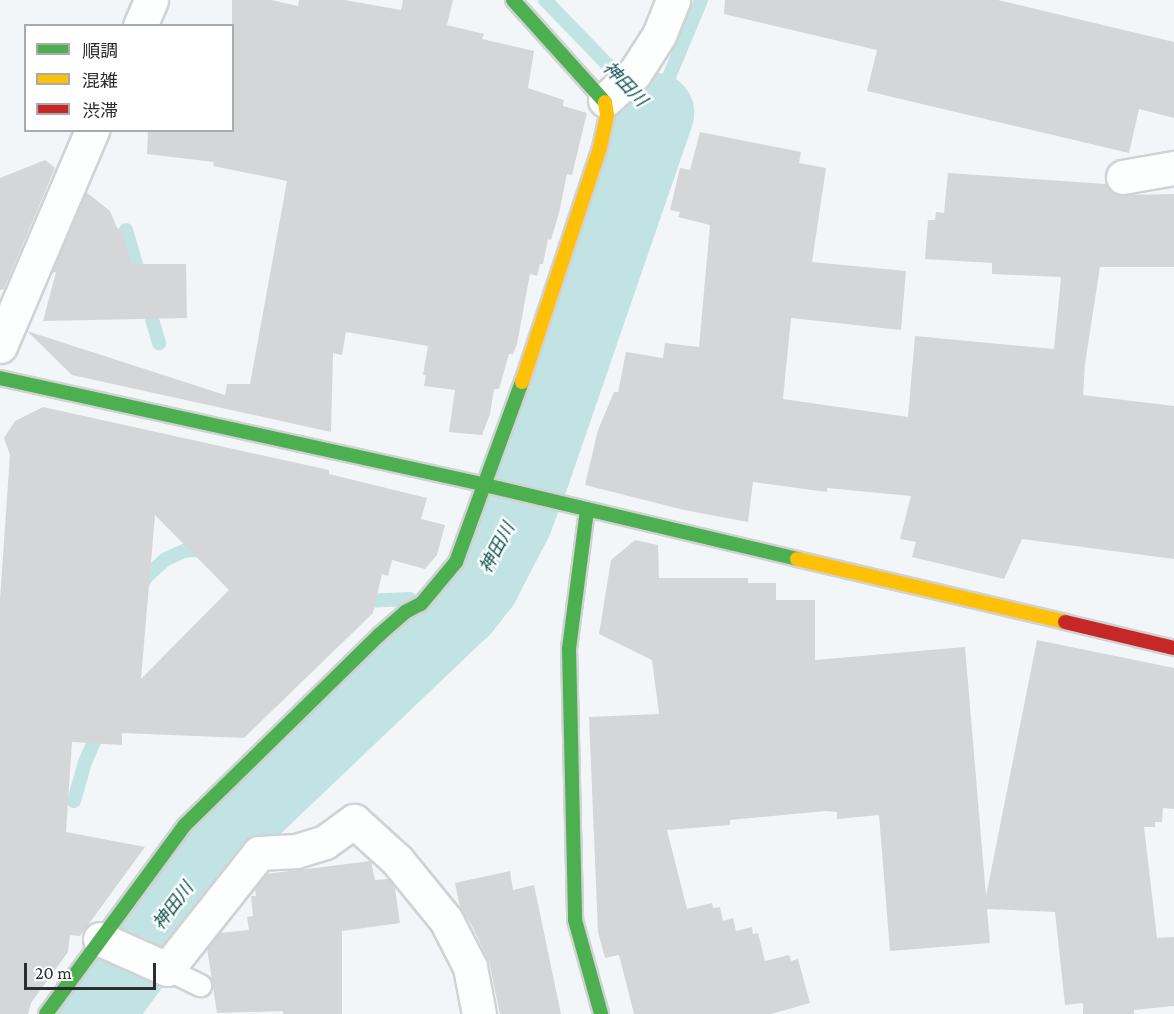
<!DOCTYPE html>
<meta charset="utf-8">
<style>
body{margin:0}
#map{position:relative;width:1174px;height:1014px;overflow:hidden;background:#f3f6f9;font-family:"Crimson Pro","Noto Sans JP",serif}
div>[style]{position:absolute}
.stream>*{height:14px;margin:-7px;padding:0 7px;transform-origin:7px;border-radius:7px;background:#c1e3e4}
.river>*{height:80px;margin:-40px;padding:0 40px;transform-origin:40px;border-radius:40px;background:#c1e3e4}
.building>*{inset:0;background:#d4d6d8}
.roads{filter:drop-shadow(2px 0 #d0d2d4) drop-shadow(-2px 0 #d0d2d4) drop-shadow(0 2px #d0d2d4) drop-shadow(0 -2px #d0d2d4)}
.lane>*{height:21px;margin:-10.5px;padding:0 10.5px;transform-origin:10.5px;border-radius:10.5px;background:#fdfefe}
.street>*{height:33px;margin:-16.5px;padding:0 16.5px;transform-origin:16.5px;border-radius:16.5px;background:#fdfefe}
.fast>*{height:14px;margin:-7px;padding:0 7px;transform-origin:7px;border-radius:7px;background:#4caf50}
.slow>*{height:14px;margin:-7px;padding:0 7px;transform-origin:7px;border-radius:7px;background:#ffc107}
.jam>*{height:14px;margin:-7px;padding:0 7px;transform-origin:7px;border-radius:7px;background:#c62828}
span{translate:-50% -50%;white-space:nowrap;text-align:center;line-height:1.15;-webkit-text-stroke:4.5px #fff;paint-order:stroke}
.water-label{font-size:18px;color:#0e5152;font-style:italic}
.legend{position:absolute;left:24px;top:24px;width:210px;height:108px;box-sizing:border-box;background:#fff;border:2px solid #aaabac;margin:0;padding:8px 10px;list-style:none;font-size:18px;color:#2b2d2f}
.legend li{display:flex;align-items:center;gap:12px;height:30px}
.legend b{width:30px;border:2px solid #aaabac}
.scale{position:absolute;left:24px;top:963px;width:132px;height:27px;box-sizing:border-box;border:3px solid #2b2d2f;border-top:0;padding-left:8px;font-size:18px;line-height:21px;white-space:nowrap;color:#2b2d2f;-webkit-text-stroke:4px #fff;paint-order:stroke}
</style>
<div id="map">
<div class="stream">
<i style="left:545px;top:0;width:157px;rotate:46deg"></i>
<i style="left:654px;top:113px;width:122px;rotate:-67.4deg"></i>
<i style="left:126px;top:230px;width:53px;rotate:73.6deg"></i>
<i style="left:147px;top:302px;width:43px;rotate:73.7deg"></i>
<i style="left:140px;top:587px;width:13px;rotate:-58deg"></i>
<i style="left:147px;top:576px;width:25px;rotate:-42deg"></i>
<i style="left:166px;top:559px;width:20px;rotate:-24deg"></i>
<i style="left:184px;top:551px;width:24px;rotate:-5deg"></i>
<i style="left:359px;top:598px;width:6px;rotate:31deg"></i>
<i style="left:364px;top:601px;width:46px;rotate:-2.5deg"></i>
<i style="left:436px;top:600px;width:30px"></i>
<i style="left:74px;top:801px;width:41px;rotate:-74.2deg"></i>
<i style="left:85px;top:762px;width:37px;rotate:-66deg"></i>
</div>
<div class="river">
<i style="left:93px;top:1014px;width:239px;rotate:-53.5deg"></i>
<i style="left:235px;top:822px;width:312px;rotate:-43.6deg"></i>
<i style="left:461px;top:607px;width:31px;rotate:-52deg"></i>
<i style="left:480px;top:583px;width:72px;rotate:-62.7deg"></i>
<i style="left:513px;top:519px;width:51px;rotate:-69.4deg"></i>
<i style="left:531px;top:471px;width:379px;rotate:-71deg"></i>
</div>
<div class="building">
<i style="clip-path:polygon(232px 0,271px 0,298px 6px,299px 0,345px 0,401px 10px,403px 0,453px 0,447px 25px,484px 34px,482px 39px,534px 51px,528px 88px,564px 100px,563px 106px,587px 113px,572px 175px,567px 174px,559px 213px,551px 240px,548px 239px,543px 264px,540px 264px,537px 276px,530px 274px,517px 344px,513px 354px,509px 354px,499px 389px,494px 389px,490px 414px,482px 435px,449px 432px,455px 390px,424px 386px,426px 375px,423px 375px,428px 346px,346px 332px,342px 355px,333px 353px,331px 432px,72px 375px,27px 331px,225px 395px,227px 384px,250px 384px,287px 181px,213px 166px,214px 162px,147px 154px,148px 130px,232px 130px)"></i>
<i style="clip-path:polygon(725px 0,998px 0,1174px 42px,1174px 118px,1139px 109px,1129px 153px,867px 91px,877px 50px,724px 14px)"></i>
<i style="clip-path:polygon(700px 132px,801px 152px,799px 163px,826px 168px,812px 262px,906px 271px,901px 330px,791px 318px,783px 399px,908px 417px,915px 336px,1054px 349px,1061px 277px,992px 274px,992px 263px,925px 259px,928px 220px,935px 220px,936px 212px,944px 213px,948px 173px,1106px 184px,1117px 195px,1174px 194px,1174px 267px,1100px 267px,1085px 364px,1083px 395px,1174px 406px,1174px 559px,1022px 539px,1004px 579px,912px 557px,916px 542px,900px 539px,911px 496px,827px 488px,827px 492px,753px 482px,748px 522px,684px 510px,585px 485px,598px 430px,614px 392px,618px 392px,626px 352px,663px 358px,665px 343px,699px 347px,710px 225px,678px 217px,680px 212px,670px 210px,680px 168px,690px 170px)"></i>
<i style="clip-path:polygon(45px 160px,55px 168px,4px 289px,0 290px,0 178px)"></i>
<i style="clip-path:polygon(86px 192px,110px 211px,117px 228px,122px 230px,131px 264px,186px 264px,187px 318px,43px 321px,56px 272px,51px 273px)"></i>
<i style="clip-path:polygon(evenodd,43px 407px,329px 470px,329px 474px,427px 498px,421px 519px,445px 525px,437px 555px,425px 569px,392px 560px,388px 576px,382px 574px,373px 613px,244px 738px,122px 733px,122px 745px,72px 742px,66px 832px,145px 847px,80px 936px,70px 935px,68px 952px,31px 1003px,28px 1014px,0 1014px,0 599px,10px 455px,4px 438px,15px 421px,43px 407px,155px 515px,229px 590px,141px 679px,155px 515px)"></i>
<i style="clip-path:polygon(635px 540px,658px 545px,659px 578px,748px 578px,748px 583px,776px 583px,776px 600px,815px 600px,815px 660px,965px 647px,986px 896px,1037px 640px,1174px 668px,1174px 809px,1163px 808px,1162px 822px,1155px 822px,1155px 827px,1144px 827px,1157px 938px,1174px 937px,1174px 1006px,1134px 1010px,1134px 1014px,1083px 1014px,1083px 1003px,1065px 1005px,1055px 912px,987px 909px,990px 943px,890px 951px,879px 815px,837px 819px,837px 812px,825px 811px,730px 820px,730px 825px,667px 830px,687px 909px,712px 903px,713px 908px,720px 907px,723px 921px,733px 918px,736px 931px,752px 927px,753px 934px,758px 933px,765px 961px,789px 955px,791px 961px,798px 959px,810px 1003px,771px 1014px,634px 1014px,619px 955px,605px 958px,598px 932px,589px 717px,659px 714px,652px 660px,599px 634px,611px 560px)"></i>
<i style="clip-path:polygon(371px 861px,375px 880px,388px 879px,395px 888px,400px 923px,342px 931px,342px 1014px,283px 1014px,283px 1011px,217px 1013px,207px 948px,219px 933px,249px 930px,247px 917px,253px 916px,251px 896px,256px 896px,255px 888px,266px 874px)"></i>
<i style="clip-path:polygon(510px 871px,513px 890px,534px 885px,561px 1014px,500px 1014px,489px 962px,473px 928px,460px 907px,455px 883px)"></i>
</div>
<div class="roads">
<div class="lane">
<i style="left:167px;top:969px;width:37px;rotate:26deg"></i>
</div>
<div class="street">
<i style="left:140px;top:26px;width:28px;rotate:-67deg"></i>
<i style="left:605px;top:100px;width:39px;rotate:-42deg"></i>
<i style="left:634px;top:74px;width:46px;rotate:-57.3deg"></i>
<i style="left:659px;top:35px;width:38px;rotate:-68deg"></i>
<i style="left:1123px;top:177px;width:52px;rotate:-10deg"></i>
<i style="left:0;top:346px;width:235px;rotate:-66.9deg"></i>
<i style="left:100px;top:939px;width:73px;rotate:24.1deg"></i>
<i style="left:167px;top:969px;width:148px;rotate:-51.6deg"></i>
<i style="left:259px;top:853px;width:37px;rotate:-3deg"></i>
<i style="left:296px;top:851px;width:30px;rotate:-17deg"></i>
<i style="left:325px;top:842px;width:36px;rotate:-36deg"></i>
<i style="left:354px;top:821px;width:58px;rotate:42.2deg"></i>
<i style="left:397px;top:860px;width:77px;rotate:50.8deg"></i>
<i style="left:446px;top:920px;width:53px;rotate:62.9deg"></i>
<i style="left:470px;top:967px;width:48px;rotate:79.2deg"></i>
</div>
<div class="fast">
<i style="left:513px;top:0;width:137px;rotate:48deg"></i>
<i style="left:0;top:378px;width:497px;rotate:12.4deg"></i>
<i style="left:485px;top:485px;width:321px;rotate:13.3deg"></i>
<i style="left:587px;top:510px;width:140px;rotate:97.4deg"></i>
<i style="left:569px;top:649px;width:271px;rotate:88.7deg"></i>
<i style="left:575px;top:920px;width:98px;rotate:74.5deg"></i>
<i style="left:46px;top:1014px;width:235px;rotate:-53.7deg"></i>
<i style="left:185px;top:825px;width:272px;rotate:-44.4deg"></i>
<i style="left:379px;top:635px;width:35px;rotate:-41deg"></i>
<i style="left:405px;top:612px;width:18px;rotate:-27deg"></i>
<i style="left:421px;top:604px;width:55px;rotate:-50.2deg"></i>
<i style="left:456px;top:562px;width:192px;rotate:-69.9deg"></i>
</div>
<div class="slow">
<i style="left:522px;top:382px;width:247px;rotate:-71.6deg"></i>
<i style="left:600px;top:148px;width:34px;rotate:-78deg"></i>
<i style="left:607px;top:115px;width:13px;rotate:-99deg"></i>
<i style="left:797px;top:559px;width:275px;rotate:13.2deg"></i>
</div>
<div class="jam">
<i style="left:1065px;top:622px;width:112px;rotate:13.4deg"></i>
</div>
</div>
<div class="water-label">
<span style="left:625px;top:84px;rotate:46deg">神田川</span>
<span style="left:497px;top:548px;rotate:-62deg">神田川</span>
<span style="left:173px;top:906px;rotate:-53deg">神田川</span>
</div>
<ul class="legend">
<li><b style="height:8px;background:#4caf50"></b>順調</li>
<li><b style="height:8px;background:#ffc107"></b>混雑</li>
<li><b style="height:8px;background:#c62828"></b>渋滞</li>
</ul>
<div class="scale">20 m</div>
</div>
